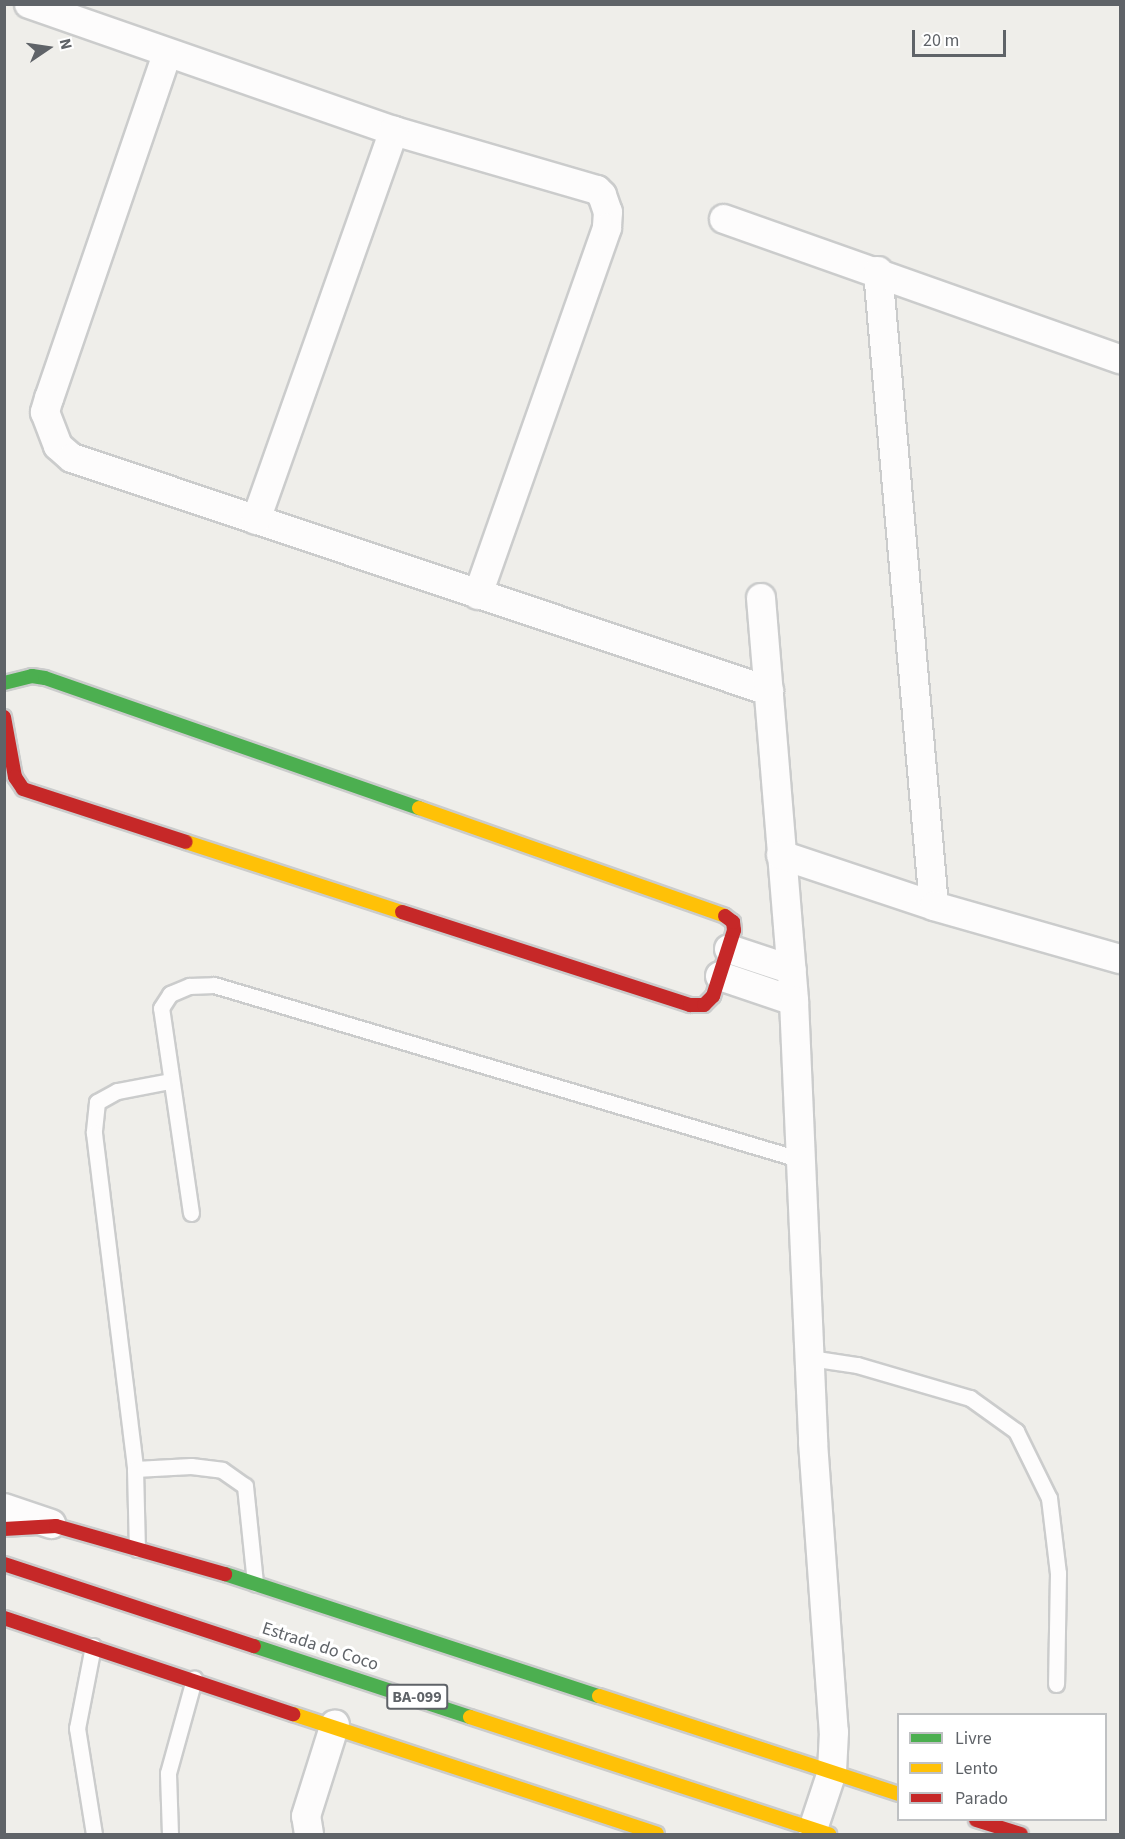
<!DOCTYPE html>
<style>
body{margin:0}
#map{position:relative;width:1125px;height:1839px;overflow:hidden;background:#efeeea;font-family:"Source Sans 3",sans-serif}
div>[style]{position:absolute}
.roads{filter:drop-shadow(2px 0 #cbcccc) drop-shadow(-2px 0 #cbcccc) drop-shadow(0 2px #cbcccc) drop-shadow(0 -2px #cbcccc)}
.lane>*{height:15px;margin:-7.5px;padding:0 7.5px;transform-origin:7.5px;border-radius:7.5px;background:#fdfcfc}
.street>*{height:28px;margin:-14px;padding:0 14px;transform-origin:14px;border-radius:14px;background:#fdfcfc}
.fast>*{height:14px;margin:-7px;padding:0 7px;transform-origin:7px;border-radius:7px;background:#4caf50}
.slow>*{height:14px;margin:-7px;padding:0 7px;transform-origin:7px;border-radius:7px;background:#ffc107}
.jam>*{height:14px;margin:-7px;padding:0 7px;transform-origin:7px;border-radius:7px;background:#c62828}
span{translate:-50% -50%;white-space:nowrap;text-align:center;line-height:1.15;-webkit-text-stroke:6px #fff;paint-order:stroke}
.shield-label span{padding:2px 4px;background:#fff;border:2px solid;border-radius:4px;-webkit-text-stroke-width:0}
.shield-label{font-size:16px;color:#5f6368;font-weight:700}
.street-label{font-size:18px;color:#5f6368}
.frame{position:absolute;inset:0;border:6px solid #5f6368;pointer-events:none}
.legend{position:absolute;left:897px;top:1713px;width:210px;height:108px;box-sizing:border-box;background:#fff;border:2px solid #bfc1c3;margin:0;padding:8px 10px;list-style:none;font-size:18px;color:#5f6368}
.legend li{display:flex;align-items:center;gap:12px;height:30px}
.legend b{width:30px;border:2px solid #bfc1c3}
.north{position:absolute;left:18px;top:18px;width:60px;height:60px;-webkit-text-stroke:4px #fff;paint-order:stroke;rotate:77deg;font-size:16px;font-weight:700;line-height:24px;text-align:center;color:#5f6368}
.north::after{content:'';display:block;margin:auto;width:21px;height:27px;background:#5f6368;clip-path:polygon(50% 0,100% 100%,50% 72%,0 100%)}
.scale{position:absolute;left:912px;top:30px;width:94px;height:27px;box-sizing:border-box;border:3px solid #5f6368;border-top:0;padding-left:8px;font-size:18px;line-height:21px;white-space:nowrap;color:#5f6368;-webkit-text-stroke:4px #fff;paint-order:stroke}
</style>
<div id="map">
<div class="roads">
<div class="lane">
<i style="left:170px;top:1081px;width:54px;rotate:169.3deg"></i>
<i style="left:117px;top:1091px;width:23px;rotate:151deg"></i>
<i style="left:97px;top:1102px;width:31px;rotate:96deg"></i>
<i style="left:94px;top:1133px;width:338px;rotate:83deg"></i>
<i style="left:135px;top:1469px;width:56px;rotate:-3.1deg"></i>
<i style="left:191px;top:1466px;width:31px;rotate:7deg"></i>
<i style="left:222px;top:1470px;width:28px;rotate:35deg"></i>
<i style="left:245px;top:1486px;width:98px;rotate:84.1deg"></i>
<i style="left:191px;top:1213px;width:207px;rotate:-98.3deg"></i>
<i style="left:161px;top:1008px;width:17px;rotate:-57deg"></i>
<i style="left:170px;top:994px;width:21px;rotate:-23deg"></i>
<i style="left:189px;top:986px;width:25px;rotate:-2deg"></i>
<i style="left:214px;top:985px;width:613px;rotate:16.57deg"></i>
<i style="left:810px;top:1358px;width:48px;rotate:8.5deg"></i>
<i style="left:857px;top:1365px;width:118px;rotate:16.3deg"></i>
<i style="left:970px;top:1398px;width:57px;rotate:35.7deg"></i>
<i style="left:1016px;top:1431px;width:75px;rotate:63.8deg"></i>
<i style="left:1049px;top:1498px;width:76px;rotate:83.2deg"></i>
<i style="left:1058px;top:1573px;width:111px;rotate:91deg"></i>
<i style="left:135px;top:1469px;width:80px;rotate:88.6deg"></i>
<i style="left:93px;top:1646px;width:84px;rotate:101deg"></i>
<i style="left:77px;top:1728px;width:107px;rotate:80.9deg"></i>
<i style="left:170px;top:1834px;width:61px;rotate:-91.9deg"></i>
<i style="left:168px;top:1773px;width:98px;rotate:-74.5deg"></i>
</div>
<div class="street">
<i style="left:29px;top:4px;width:386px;rotate:19.2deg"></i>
<i style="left:394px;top:131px;width:211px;rotate:16.2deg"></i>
<i style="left:597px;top:190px;width:7px;rotate:45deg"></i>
<i style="left:602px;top:195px;width:18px;rotate:71deg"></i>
<i style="left:608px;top:212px;width:16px;rotate:94deg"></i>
<i style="left:607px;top:228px;width:389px;rotate:109.4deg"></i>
<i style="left:167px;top:54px;width:364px;rotate:108.9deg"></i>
<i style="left:49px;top:398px;width:15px;rotate:106deg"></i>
<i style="left:45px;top:412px;width:36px;rotate:69deg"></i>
<i style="left:58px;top:446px;width:18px;rotate:41deg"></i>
<i style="left:72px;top:458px;width:735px;rotate:18.48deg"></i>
<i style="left:724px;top:219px;width:420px;rotate:19.5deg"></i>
<i style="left:878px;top:271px;width:637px;rotate:84.96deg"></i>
<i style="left:256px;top:520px;width:413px;rotate:-70.5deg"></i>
<i style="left:761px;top:598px;width:404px;rotate:85.3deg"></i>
<i style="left:794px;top:1001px;width:441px;rotate:87.5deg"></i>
<i style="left:813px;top:1442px;width:291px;rotate:85.9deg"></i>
<i style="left:834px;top:1732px;width:40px;rotate:92.9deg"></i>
<i style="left:832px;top:1772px;width:60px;rotate:108.4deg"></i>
<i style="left:781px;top:855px;width:161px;rotate:18.4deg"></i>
<i style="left:934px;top:906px;width:193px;rotate:15.9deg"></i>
<i style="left:729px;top:949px;width:66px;rotate:18.4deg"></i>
<i style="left:720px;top:976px;width:78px;rotate:18.7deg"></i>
<i style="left:4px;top:1508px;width:50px;rotate:18.8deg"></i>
<i style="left:309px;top:1834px;width:18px;rotate:-99deg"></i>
<i style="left:306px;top:1816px;width:96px;rotate:-72.5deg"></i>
</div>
<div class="fast">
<i style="left:4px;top:683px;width:29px;rotate:-14deg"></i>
<i style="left:32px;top:676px;width:13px;rotate:9deg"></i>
<i style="left:45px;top:678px;width:396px;rotate:19.2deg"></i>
<i style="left:225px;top:1574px;width:393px;rotate:18.1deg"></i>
<i style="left:254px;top:1646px;width:227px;rotate:18.2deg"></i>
</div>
<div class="slow">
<i style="left:419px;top:808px;width:324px;rotate:19.4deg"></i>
<i style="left:186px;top:842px;width:227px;rotate:18deg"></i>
<i style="left:599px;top:1696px;width:315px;rotate:18.1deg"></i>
<i style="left:293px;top:1714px;width:383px;rotate:18.2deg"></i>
<i style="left:470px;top:1717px;width:378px;rotate:18.1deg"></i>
</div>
<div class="jam">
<i style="left:4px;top:717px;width:61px;rotate:79.6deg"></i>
<i style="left:15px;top:777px;width:14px;rotate:56deg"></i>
<i style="left:23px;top:789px;width:171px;rotate:18deg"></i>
<i style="left:402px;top:912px;width:303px;rotate:17.9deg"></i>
<i style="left:690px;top:1005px;width:14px"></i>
<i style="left:704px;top:1005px;width:13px;rotate:-45deg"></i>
<i style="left:713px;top:996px;width:69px;rotate:-72.3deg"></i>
<i style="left:734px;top:930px;width:8px;rotate:-97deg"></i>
<i style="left:733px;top:922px;width:10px;rotate:-143deg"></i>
<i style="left:4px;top:1529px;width:52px;rotate:-3.3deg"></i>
<i style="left:56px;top:1526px;width:176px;rotate:15.9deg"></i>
<i style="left:4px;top:1564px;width:263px;rotate:18.2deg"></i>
<i style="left:4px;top:1618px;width:305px;rotate:18.4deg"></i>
<i style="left:976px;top:1820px;width:47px;rotate:17.3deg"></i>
</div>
</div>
<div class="shield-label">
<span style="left:417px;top:1697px">BA-099</span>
</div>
<div class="street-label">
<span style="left:320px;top:1647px;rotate:18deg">Estrada do Coco</span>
</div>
<div class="frame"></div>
<ul class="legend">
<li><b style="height:8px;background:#4caf50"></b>Livre</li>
<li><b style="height:8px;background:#ffc107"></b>Lento</li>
<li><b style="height:8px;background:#c62828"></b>Parado</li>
</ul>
<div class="north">N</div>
<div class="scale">20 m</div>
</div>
